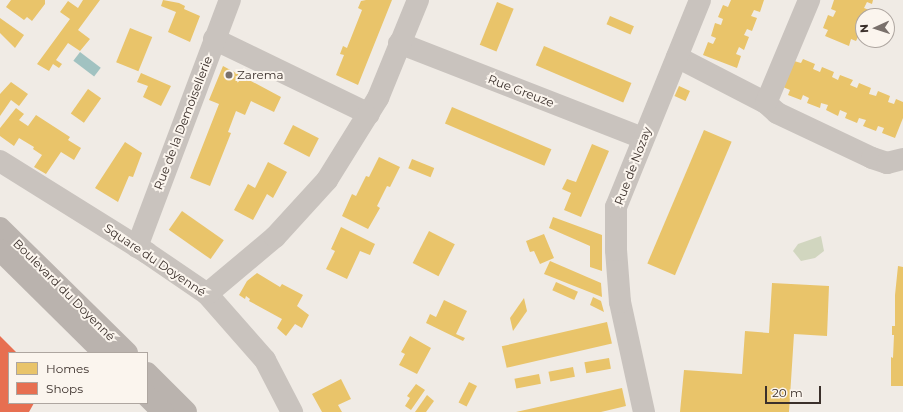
<!DOCTYPE html>
<meta charset="utf-8">
<style>
body{margin:0}
#map{position:relative;width:903px;height:412px;overflow:hidden;background:#f0ebe5;font-family:Montserrat,sans-serif}
div>[style]{position:absolute}
.green>*{inset:0;background:#d1d6bf}
.water>*{inset:0;background:#a1c2c1;transform-origin:0 0}
.homes>*{inset:0;background:#e9c46a;transform-origin:0 0}
.shops>*{inset:0;background:#e76f51}
.street>*{height:22px;margin:-11px;padding:0 11px;transform-origin:11px;border-radius:11px;background:#c9c3be}
.secondary>*{height:22px;margin:-11px;padding:0 11px;transform-origin:11px;border-radius:11px;background:#bab3ae}
.dots>*{width:11px;height:11px;translate:-50% -50%;box-sizing:border-box;border:2px solid #fbf5ee;border-radius:50%}
span{translate:-50% -50%;white-space:nowrap;text-align:center;line-height:1.15;-webkit-text-stroke:4px #fbf5ee;paint-order:stroke}
.poi-label{font-size:12px;color:#3b302b}
.left{translate:0 -50%;text-align:left}
.street-label{font-size:12px;color:#3b302b}
.legend{position:absolute;left:8px;top:352px;width:140px;height:52px;box-sizing:border-box;background:#fbf5ee;border:1px solid #aea6a0;margin:0;padding:5px 7px;list-style:none;font-size:12px;color:#3b302b}
.legend li{display:flex;align-items:center;gap:8px;height:20px}
.legend b{width:20px;border:1px solid #aea6a0}
.north{position:absolute;left:855px;top:8px;width:40px;height:40px;box-sizing:border-box;background:#fbf5ee;border:1px solid #aea6a0;border-radius:50%;rotate:267deg;font-size:11px;font-weight:700;line-height:16px;text-align:center;color:#3b302b}
.north::after{content:'';display:block;margin:auto;width:14px;height:18px;background:#7a716c;clip-path:polygon(50% 0,100% 100%,50% 72%,0 100%)}
.scale{position:absolute;left:765px;top:386px;width:56px;height:18px;box-sizing:border-box;border:2px solid #3b302b;border-top:0;padding-left:5px;font-size:12px;line-height:14px;white-space:nowrap;color:#3b302b;-webkit-text-stroke:3px #fbf5ee;paint-order:stroke}
</style>
<div id="map">
<div class="green">
<i style="clip-path:polygon(821px 236px,824px 251px,815px 258px,801px 261px,793px 251px,798px 244px)"></i>
</div>
<div class="water">
<i style="left:80px;top:52px;width:26px;height:11px;rotate:37deg"></i>
</div>
<div class="homes">
<i style="clip-path:polygon(11px 0,45px 0,45px 4px,32px 21px,27px 17px,24px 20px,6px 7px)"></i>
<i style="clip-path:polygon(83px 0,100px 0,78px 30px,90px 39px,80px 51px,68px 43px,56px 60px,62px 64px,59px 68px,53px 64px,49px 71px,37px 64px,70px 19px,60px 12px,68px 1px,78px 8px)"></i>
<i style="clip-path:polygon(163px 0,179px 3px,185px 6px,184px 9px,200px 16px,190px 42px,168px 32px,176px 12px,161px 6px)"></i>
<i style="clip-path:polygon(366px 0,392px 0,358px 85px,336px 75px,344px 55px,340px 54px,343px 46px,347px 48px,362px 10px,358px 8px,361px 1px)"></i>
<i style="clip-path:polygon(731px 0,764px 0,760px 12px,754px 10px,751px 16px,757px 18px,752px 31px,747px 29px,744px 35px,749px 37px,744px 50px,739px 47px,736px 54px,741px 56px,737px 68px,703px 55px,708px 42px,713px 44px,716px 38px,711px 36px,715px 23px,721px 25px,723px 19px,718px 17px,723px 5px,728px 7px)"></i>
<i style="clip-path:polygon(834px 0,873px 0,872px 4px,867px 2px,864px 8px,869px 10px,867px 16px,863px 16px,863px 22px,859px 20px,857px 27px,862px 29px,856px 41px,851px 39px,849px 46px,825px 36px,828px 30px,823px 28px,828px 15px,833px 17px,836px 11px,831px 9px)"></i>
<i style="left:497px;top:2px;width:18px;height:46px;rotate:22deg"></i>
<i style="left:610px;top:16px;width:26px;height:9px;rotate:23deg"></i>
<i style="clip-path:polygon(0 18px,24px 35px,15px 48px,0 33px)"></i>
<i style="left:130px;top:28px;width:24px;height:37px;rotate:22deg"></i>
<i style="left:544px;top:46px;width:95px;height:21px;rotate:23deg"></i>
<i style="clip-path:polygon(803px 59px,815px 64px,813px 69px,820px 72px,822px 67px,834px 72px,832px 77px,838px 80px,840px 75px,853px 80px,850px 85px,857px 88px,859px 83px,871px 88px,869px 94px,876px 96px,878px 91px,890px 96px,888px 102px,894px 104px,896px 99px,903px 102px,903px 118px,895px 138px,882px 133px,884px 128px,878px 126px,876px 131px,863px 126px,866px 120px,859px 118px,857px 123px,845px 118px,847px 113px,840px 110px,838px 116px,826px 110px,828px 105px,821px 103px,820px 108px,807px 103px,809px 98px,803px 95px,801px 100px,788px 95px,790px 90px,783px 87px,794px 61px,801px 63px)"></i>
<i style="clip-path:polygon(223px 66px,281px 97px,274px 112px,251px 101px,245px 115px,236px 111px,228px 132px,231px 133px,210px 186px,190px 178px,219px 104px,209px 100px)"></i>
<i style="clip-path:polygon(141px 73px,171px 86px,161px 106px,143px 97px,148px 86px,137px 82px)"></i>
<i style="clip-path:polygon(11px 82px,28px 94px,19px 106px,11px 100px,0 116px,0 94px)"></i>
<i style="left:679px;top:86px;width:12px;height:11px;rotate:24deg"></i>
<i style="left:88px;top:89px;width:16px;height:30px;rotate:35deg"></i>
<i style="left:452px;top:107px;width:108px;height:18px;rotate:23deg"></i>
<i style="clip-path:polygon(16px 108px,24px 114px,19px 120px,28px 126px,36px 115px,70px 137px,68px 140px,81px 148px,74px 160px,61px 152px,46px 174px,34px 167px,42px 155px,33px 149px,34px 147px,19px 138px,14px 146px,0 136px,0 128px)"></i>
<i style="left:293px;top:125px;width:29px;height:21px;rotate:27deg"></i>
<i style="left:704px;top:130px;width:30px;height:145px;rotate:23deg"></i>
<i style="clip-path:polygon(125px 142px,142px 153px,133px 177px,129px 176px,118px 202px,95px 188px)"></i>
<i style="clip-path:polygon(592px 144px,609px 151px,581px 217px,564px 210px,571px 193px,562px 189px,567px 179px,576px 182px)"></i>
<i style="clip-path:polygon(379px 157px,400px 167px,390px 187px,387px 186px,377px 206px,380px 208px,368px 229px,342px 216px,352px 194px,356px 196px,366px 176px,369px 177px)"></i>
<i style="left:412px;top:159px;width:24px;height:10px;rotate:22deg"></i>
<i style="clip-path:polygon(268px 162px,287px 172px,273px 198px,267px 194px,253px 220px,234px 210px,248px 184px,255px 188px)"></i>
<i style="left:182px;top:211px;width:51px;height:23px;rotate:35deg"></i>
<i style="clip-path:polygon(553px 217px,602px 235px,602px 271px,590px 267px,590px 246px,549px 228px)"></i>
<i style="clip-path:polygon(341px 227px,375px 244px,370px 255px,360px 251px,347px 279px,326px 269px,335px 251px,331px 249px)"></i>
<i style="left:429px;top:231px;width:29px;height:36px;rotate:27deg"></i>
<i style="clip-path:polygon(544px 234px,554px 258px,540px 264px,534px 251px,530px 252px,526px 241px)"></i>
<i style="clip-path:polygon(550px 261px,601px 283px,602px 297px,544px 274px)"></i>
<i style="clip-path:polygon(898px 266px,903px 267px,903px 386px,891px 386px,891px 357px,893px 358px,894px 335px,892px 335px,892px 326px,895px 326px,895px 295px)"></i>
<i style="clip-path:polygon(257px 273px,280px 287px,282px 284px,303px 295px,297px 306px,309px 315px,302px 328px,295px 324px,286px 336px,277px 328px,282px 319px,249px 301px,250px 299px,246px 296px,245px 299px,239px 295px,247px 281px)"></i>
<i style="left:556px;top:282px;width:24px;height:9px;rotate:24deg"></i>
<i style="clip-path:polygon(772px 283px,829px 286px,827px 336px,794px 334px,789px 412px,680px 412px,684px 370px,742px 374px,745px 331px,769px 333px)"></i>
<i style="clip-path:polygon(593px 297px,601px 301px,604px 312px,590px 305px)"></i>
<i style="clip-path:polygon(524px 298px,527px 311px,513px 331px,510px 318px)"></i>
<i style="clip-path:polygon(444px 300px,467px 311px,456px 334px,465px 338px,463px 341px,426px 323px,430px 314px,436px 317px)"></i>
<i style="left:607px;top:322px;width:22px;height:108px;rotate:77deg"></i>
<i style="clip-path:polygon(410px 336px,431px 348px,417px 374px,399px 365px,405px 354px,401px 352px)"></i>
<i style="left:609px;top:358px;width:11px;height:25px;rotate:80deg"></i>
<i style="left:573px;top:367px;width:10px;height:25px;rotate:79deg"></i>
<i style="left:539px;top:374px;width:10px;height:25px;rotate:79deg"></i>
<i style="clip-path:polygon(341px 379px,351px 399px,338px 405px,342px 412px,322px 412px,312px 394px)"></i>
<i style="left:469px;top:382px;width:9px;height:23px;rotate:27deg"></i>
<i style="clip-path:polygon(416px 384px,425px 390px,411px 410px,405px 406px,410px 398px,407px 396px)"></i>
<i style="clip-path:polygon(622px 388px,626px 406px,601px 412px,516px 412px)"></i>
<i style="clip-path:polygon(427px 395px,434px 401px,426px 412px,415px 412px)"></i>
</div>
<div class="shops">
<i style="clip-path:polygon(0 336px,17px 353px,9px 353px,9px 403px,34px 403px,29px 412px,0 412px)"></i>
</div>
<div class="street">
<i style="left:214px;top:39px;width:172px;rotate:25.8deg"></i>
<i style="left:399px;top:43px;width:262px;rotate:21.3deg"></i>
<i style="left:677px;top:57px;width:100px;rotate:27.3deg"></i>
<i style="left:766px;top:103px;width:15px;rotate:42deg"></i>
<i style="left:777px;top:113px;width:105px;rotate:25.3deg"></i>
<i style="left:872px;top:158px;width:16px;rotate:18deg"></i>
<i style="left:887px;top:163px;width:16px;rotate:-14deg"></i>
<i style="left:766px;top:103px;width:112px;rotate:-67.3deg"></i>
<i style="left:0;top:161px;width:173px;rotate:32deg"></i>
<i style="left:147px;top:253px;width:73px;rotate:34.3deg"></i>
<i style="left:207px;top:294px;width:88px;rotate:48.7deg"></i>
<i style="left:265px;top:360px;width:59px;rotate:62.6deg"></i>
<i style="left:137px;top:247px;width:264px;rotate:-69.4deg"></i>
<i style="left:207px;top:294px;width:89px;rotate:-40deg"></i>
<i style="left:275px;top:237px;width:77px;rotate:-47.6deg"></i>
<i style="left:327px;top:180px;width:97px;rotate:-58.1deg"></i>
<i style="left:378px;top:98px;width:106px;rotate:-67.8deg"></i>
<i style="left:644px;top:412px;width:113px;rotate:-102.3deg"></i>
<i style="left:620px;top:302px;width:52px;rotate:-94.4deg"></i>
<i style="left:616px;top:250px;width:43px;rotate:-90deg"></i>
<i style="left:616px;top:207px;width:223px;rotate:-67.9deg"></i>
</div>
<div class="secondary">
<i style="left:0;top:228px;width:178px;rotate:44.5deg"></i>
<i style="left:0;top:250px;width:146px;rotate:44.7deg"></i>
<i style="left:147px;top:373px;width:55px;rotate:45deg"></i>
<i style="left:147px;top:396px;width:23px;rotate:45deg"></i>
</div>
<div class="dots">
<i style="left:229px;top:75px;background:#7a716c"></i>
</div>
<div class="poi-label">
<span class="left" style="left:237px;top:75px">Zarema</span>
</div>
<div class="street-label">
<span style="left:521px;top:91px;rotate:21deg">Rue Greuze</span>
<span style="left:183px;top:123px;rotate:-69deg">Rue de la Demoisellerie</span>
<span style="left:633px;top:166px;rotate:-69deg">Rue de Nozay</span>
<span style="left:155px;top:260px;rotate:34deg">Square du Doyenné</span>
<span style="left:64px;top:290px;rotate:45deg">Boulevard du Doyenné</span>
</div>
<ul class="legend">
<li><b style="height:11px;background:#e9c46a"></b>Homes</li>
<li><b style="height:11px;background:#e76f51"></b>Shops</li>
</ul>
<div class="north">N</div>
<div class="scale">20 m</div>
</div>
